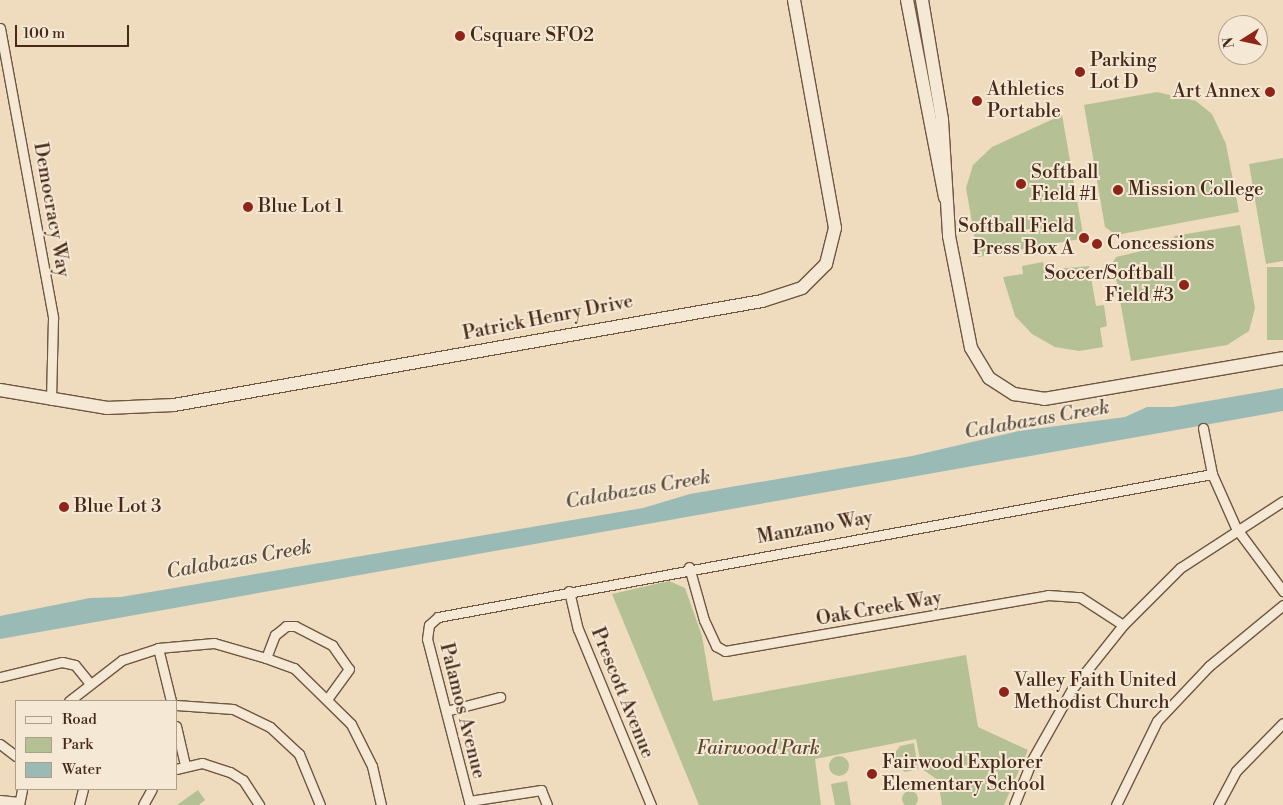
<!DOCTYPE html>
<style>
body{margin:0}
#map{position:relative;width:1283px;height:805px;overflow:hidden;background:#efdbbd;font-family:"Libre Bodoni",serif}
div>[style]{position:absolute}
.green>*{inset:0;background:#b5c194;transform-origin:0 0}
.round{border-radius:50%}
.water>*{inset:0;background:#9abab6}
.roads{filter:drop-shadow(1px 0 #705641) drop-shadow(-1px 0 #705641) drop-shadow(0 1px #705641) drop-shadow(0 -1px #705641)}
.street>*{height:9px;margin:-4.5px;padding:0 4.5px;transform-origin:4.5px;border-radius:4.5px;background:#f5e8d4}
.secondary>*{height:12px;margin:-6px;padding:0 6px;transform-origin:6px;border-radius:6px;background:#f5e8d4}
.dots>*{width:14px;height:14px;translate:-50% -50%;box-sizing:border-box;border:2px solid #f5e8d4;border-radius:50%}
span{translate:-50% -50%;white-space:nowrap;text-align:center;line-height:1.15;-webkit-text-stroke:4px #f5e8d4;paint-order:stroke}
.poi-label{font-size:19px;color:#462918}
.left{translate:0 -50%;text-align:left}
.right{translate:-100% -50%;text-align:right}
.street-label{font-size:19px;color:#462918}
.park-label{font-size:19px;color:#5c4731;font-style:italic}
.water-label{font-size:20px;color:#5b4d40;font-style:italic}
.legend{position:absolute;left:15px;top:700px;width:162px;height:90px;box-sizing:border-box;background:#f5e8d4;border:1px solid #af9c89;margin:0;padding:6px 9px;list-style:none;font-size:15px;color:#462918}
.legend li{display:flex;align-items:center;gap:10px;height:25px}
.legend b{width:25px;border:1px solid #af9c89}
.north{position:absolute;left:1218px;top:15px;width:50px;height:50px;box-sizing:border-box;background:#f5e8d4;border:1px solid #af9c89;border-radius:50%;rotate:260deg;font-size:14px;font-weight:700;line-height:20px;text-align:center;color:#462918}
.north::after{content:'';display:block;margin:auto;width:18px;height:22px;background:#8f2418;clip-path:polygon(50% 0,100% 100%,50% 72%,0 100%)}
.scale{position:absolute;left:15px;top:25px;width:114px;height:22px;box-sizing:border-box;border:2px solid #462918;border-top:0;padding-left:6px;font-size:15px;line-height:18px;white-space:nowrap;color:#462918;-webkit-text-stroke:4px #f5e8d4;paint-order:stroke}
</style>
<div id="map">
<div class="green">
<i style="clip-path:polygon(1157px 92px,1196px 101px,1212px 114px,1226px 144px,1239px 212px,1116px 235px,1105px 227px,1084px 105px)"></i>
<i style="clip-path:polygon(1062px 115px,1083px 234px,1080px 239px,978px 257px,966px 188px,973px 165px,992px 147px)"></i>
<i style="clip-path:polygon(1283px 158px,1283px 261px,1266px 264px,1249px 164px)"></i>
<i style="clip-path:polygon(1240px 225px,1255px 308px,1249px 331px,1227px 345px,1131px 361px,1113px 262px,1116px 257px,1175px 243px,1174px 236px)"></i>
<i style="clip-path:polygon(1043px 262px,1045px 270px,1089px 266px,1096px 306px,1104px 305px,1107px 326px,1100px 328px,1103px 347px,1079px 351px,1055px 347px,1032px 334px,1015px 316px,1003px 277px,1023px 274px,1022px 266px)"></i>
<i style="left:1283px;top:267px;width:73px;height:16px;rotate:90deg"></i>
<i style="clip-path:polygon(669px 581px,685px 588px,702px 636px,713px 701px,966px 655px,978px 727px,1028px 750px,1004px 805px,942px 805px,938px 780px,922px 769px,916px 739px,815px 759px,821px 805px,699px 805px,612px 594px)"></i>
<i style="clip-path:polygon(914px 743px,918px 769px,905px 772px,895px 765px,893px 755px,900px 746px)"></i>
<i class="round" style="left:829px;top:756px;width:20px;height:20px"></i>
<i style="clip-path:polygon(847px 781px,851px 805px,835px 805px,831px 784px)"></i>
<i style="clip-path:polygon(198px 790px,205px 800px,199px 805px,177px 805px)"></i>
<i class="round" style="left:902px;top:791px;width:16px;height:16px"></i>
</div>
<div class="water">
<i style="clip-path:polygon(1283px 388px,1283px 411px,0 639px,0 616px,90px 598px,121px 597px,643px 508px,690px 494px,912px 456px,1019px 431px,1125px 417px,1147px 407px,1173px 407px)"></i>
</div>
<div class="roads">
<div class="street">
<i style="left:0;top:28px;width:295px;rotate:79.6deg"></i>
<i style="left:53px;top:318px;width:82px;rotate:91.4deg"></i>
<i style="left:1203px;top:428px;width:47px;rotate:78.9deg"></i>
<i style="left:1212px;top:474px;width:59px;rotate:66deg"></i>
<i style="left:1236px;top:528px;width:79px;rotate:53.3deg"></i>
<i style="left:689px;top:567px;width:55px;rotate:74.2deg"></i>
<i style="left:704px;top:620px;width:29px;rotate:65deg"></i>
<i style="left:716px;top:646px;width:10px;rotate:29deg"></i>
<i style="left:725px;top:651px;width:328px;rotate:-9.8deg"></i>
<i style="left:1048px;top:595px;width:32px;rotate:4deg"></i>
<i style="left:1080px;top:597px;width:51px;rotate:33.1deg"></i>
<i style="left:569px;top:591px;width:39px;rotate:77deg"></i>
<i style="left:578px;top:629px;width:191px;rotate:67.5deg"></i>
<i style="left:158px;top:648px;width:55px;rotate:76.2deg"></i>
<i style="left:266px;top:658px;width:25px;rotate:-69deg"></i>
<i style="left:275px;top:635px;width:14px;rotate:-39deg"></i>
<i style="left:286px;top:626px;width:9px"></i>
<i style="left:295px;top:626px;width:42px;rotate:27.2deg"></i>
<i style="left:332px;top:645px;width:29px;rotate:55deg"></i>
<i style="left:349px;top:669px;width:36px;rotate:126deg"></i>
<i style="left:0;top:677px;width:64px;rotate:-13.6deg"></i>
<i style="left:62px;top:662px;width:13px;rotate:13deg"></i>
<i style="left:75px;top:665px;width:22px;rotate:51deg"></i>
<i style="left:69px;top:701px;width:67px;rotate:-37.7deg"></i>
<i style="left:122px;top:660px;width:38px;rotate:-18deg"></i>
<i style="left:158px;top:648px;width:56px;rotate:-5.1deg"></i>
<i style="left:214px;top:643px;width:54px;rotate:16.1deg"></i>
<i style="left:266px;top:658px;width:30px;rotate:20deg"></i>
<i style="left:294px;top:668px;width:80px;rotate:44.5deg"></i>
<i style="left:351px;top:724px;width:47px;rotate:63.4deg"></i>
<i style="left:372px;top:766px;width:40px;rotate:77deg"></i>
<i style="left:176px;top:705px;width:57px;rotate:4deg"></i>
<i style="left:233px;top:709px;width:41px;rotate:25.9deg"></i>
<i style="left:270px;top:727px;width:40px;rotate:43deg"></i>
<i style="left:299px;top:754px;width:55px;rotate:67.6deg"></i>
<i style="left:446px;top:711px;width:56px;rotate:-14.5deg"></i>
<i style="left:176px;top:726px;width:39px;rotate:77deg"></i>
<i style="left:0;top:744px;width:20px;rotate:37deg"></i>
<i style="left:176px;top:769px;width:27px;rotate:-13deg"></i>
<i style="left:202px;top:763px;width:29px;rotate:18deg"></i>
<i style="left:230px;top:772px;width:15px;rotate:32deg"></i>
<i style="left:243px;top:780px;width:30px;rotate:57deg"></i>
<i style="left:0;top:800px;width:19px;rotate:6deg"></i>
<i style="left:469px;top:801px;width:73px;rotate:-8.7deg"></i>
<i style="left:541px;top:790px;width:16px;rotate:68deg"></i>
<i style="left:19px;top:805px;width:16px;rotate:-79deg"></i>
<i style="left:79px;top:805px;width:16px;rotate:-76deg"></i>
<i style="left:143px;top:805px;width:18px;rotate:-61deg"></i>
<i style="left:470px;top:805px;width:171px;rotate:-104.5deg"></i>
<i style="left:427px;top:639px;width:14px;rotate:-82deg"></i>
<i style="left:429px;top:625px;width:12px;rotate:-42deg"></i>
<i style="left:438px;top:617px;width:787px;rotate:-10.47deg"></i>
<i style="left:1014px;top:805px;width:48px;rotate:-68.2deg"></i>
<i style="left:1032px;top:760px;width:81px;rotate:-60.6deg"></i>
<i style="left:1072px;top:689px;width:82px;rotate:-51.4deg"></i>
<i style="left:1123px;top:625px;width:81px;rotate:-45deg"></i>
<i style="left:1180px;top:568px;width:123px;rotate:-33deg"></i>
<i style="left:1116px;top:805px;width:93px;rotate:-64deg"></i>
<i style="left:1157px;top:721px;width:76px;rotate:-46.6deg"></i>
<i style="left:1209px;top:666px;width:96px;rotate:-39.5deg"></i>
<i style="left:1218px;top:805px;width:38px;rotate:-62deg"></i>
<i style="left:1236px;top:771px;width:67px;rotate:-45.6deg"></i>
</div>
<div class="secondary">
<i style="left:907px;top:0;width:201px;rotate:79.1deg"></i>
<i style="left:922px;top:0;width:122px;rotate:80.5deg"></i>
<i style="left:942px;top:120px;width:116px;rotate:86.5deg"></i>
<i style="left:949px;top:236px;width:114px;rotate:78.9deg"></i>
<i style="left:971px;top:348px;width:35px;rotate:59deg"></i>
<i style="left:989px;top:378px;width:30px;rotate:33deg"></i>
<i style="left:1014px;top:394px;width:30px;rotate:9deg"></i>
<i style="left:1044px;top:399px;width:242px;rotate:-9.7deg"></i>
<i style="left:0;top:390px;width:109px;rotate:9.5deg"></i>
<i style="left:107px;top:408px;width:67px;rotate:-2.6deg"></i>
<i style="left:174px;top:405px;width:597px;rotate:-10.03deg"></i>
<i style="left:762px;top:301px;width:42px;rotate:-18deg"></i>
<i style="left:802px;top:288px;width:34px;rotate:-45deg"></i>
<i style="left:826px;top:264px;width:37px;rotate:-76deg"></i>
<i style="left:835px;top:228px;width:232px;rotate:-100.2deg"></i>
</div>
</div>
<div class="dots">
<i style="left:460px;top:36px;background:#8f2418"></i>
<i style="left:1080px;top:72px;background:#8f2418"></i>
<i style="left:1270px;top:92px;background:#8f2418"></i>
<i style="left:977px;top:101px;background:#8f2418"></i>
<i style="left:1021px;top:184px;background:#8f2418"></i>
<i style="left:1118px;top:190px;background:#8f2418"></i>
<i style="left:248px;top:207px;background:#8f2418"></i>
<i style="left:1084px;top:238px;background:#8f2418"></i>
<i style="left:1097px;top:244px;background:#8f2418"></i>
<i style="left:1184px;top:285px;background:#8f2418"></i>
<i style="left:64px;top:507px;background:#8f2418"></i>
<i style="left:1004px;top:692px;background:#8f2418"></i>
<i style="left:872px;top:774px;background:#8f2418"></i>
</div>
<div class="poi-label">
<span class="left" style="left:470px;top:36px">Csquare SFO2</span>
<span class="left" style="left:1090px;top:72px">Parking<br>Lot D</span>
<span class="left" style="left:987px;top:101px">Athletics<br>Portable</span>
<span class="right" style="left:1260px;top:92px">Art Annex</span>
<span class="left" style="left:1031px;top:184px">Softball<br>Field #1</span>
<span class="left" style="left:1128px;top:190px">Mission College</span>
<span class="left" style="left:258px;top:207px">Blue Lot 1</span>
<span class="right" style="left:1074px;top:238px">Softball Field<br>Press Box A</span>
<span class="left" style="left:1107px;top:244px">Concessions</span>
<span class="right" style="left:1174px;top:285px">Soccer/Softball<br>Field #3</span>
<span class="left" style="left:74px;top:507px">Blue Lot 3</span>
<span class="left" style="left:1014px;top:692px">Valley Faith United<br>Methodist Church</span>
<span class="left" style="left:882px;top:774px">Fairwood Explorer<br>Elementary School</span>
</div>
<div class="street-label">
<span style="left:51px;top:210px;rotate:80deg">Democracy Way</span>
<span style="left:548px;top:318px;rotate:-11deg">Patrick Henry Drive</span>
<span style="left:815px;top:528px;rotate:-10deg">Manzano Way</span>
<span style="left:879px;top:609px;rotate:-10deg">Oak Creek Way</span>
<span style="left:622px;top:693px;rotate:68deg">Prescott Avenue</span>
<span style="left:462px;top:711px;rotate:76deg">Palamos Avenue</span>
</div>
<div class="park-label">
<span style="left:758px;top:749px">Fairwood Park</span>
</div>
<div class="water-label">
<span style="left:1037px;top:420px;rotate:-10deg">Calabazas Creek</span>
<span style="left:638px;top:490px;rotate:-10deg">Calabazas Creek</span>
<span style="left:239px;top:560px;rotate:-10deg">Calabazas Creek</span>
</div>
<ul class="legend">
<li><b style="height:6px;background:#f5e8d4"></b>Road</li>
<li><b style="height:14px;background:#b5c194"></b>Park</li>
<li><b style="height:14px;background:#9abab6"></b>Water</li>
</ul>
<div class="north">N</div>
<div class="scale">100 m</div>
</div>
